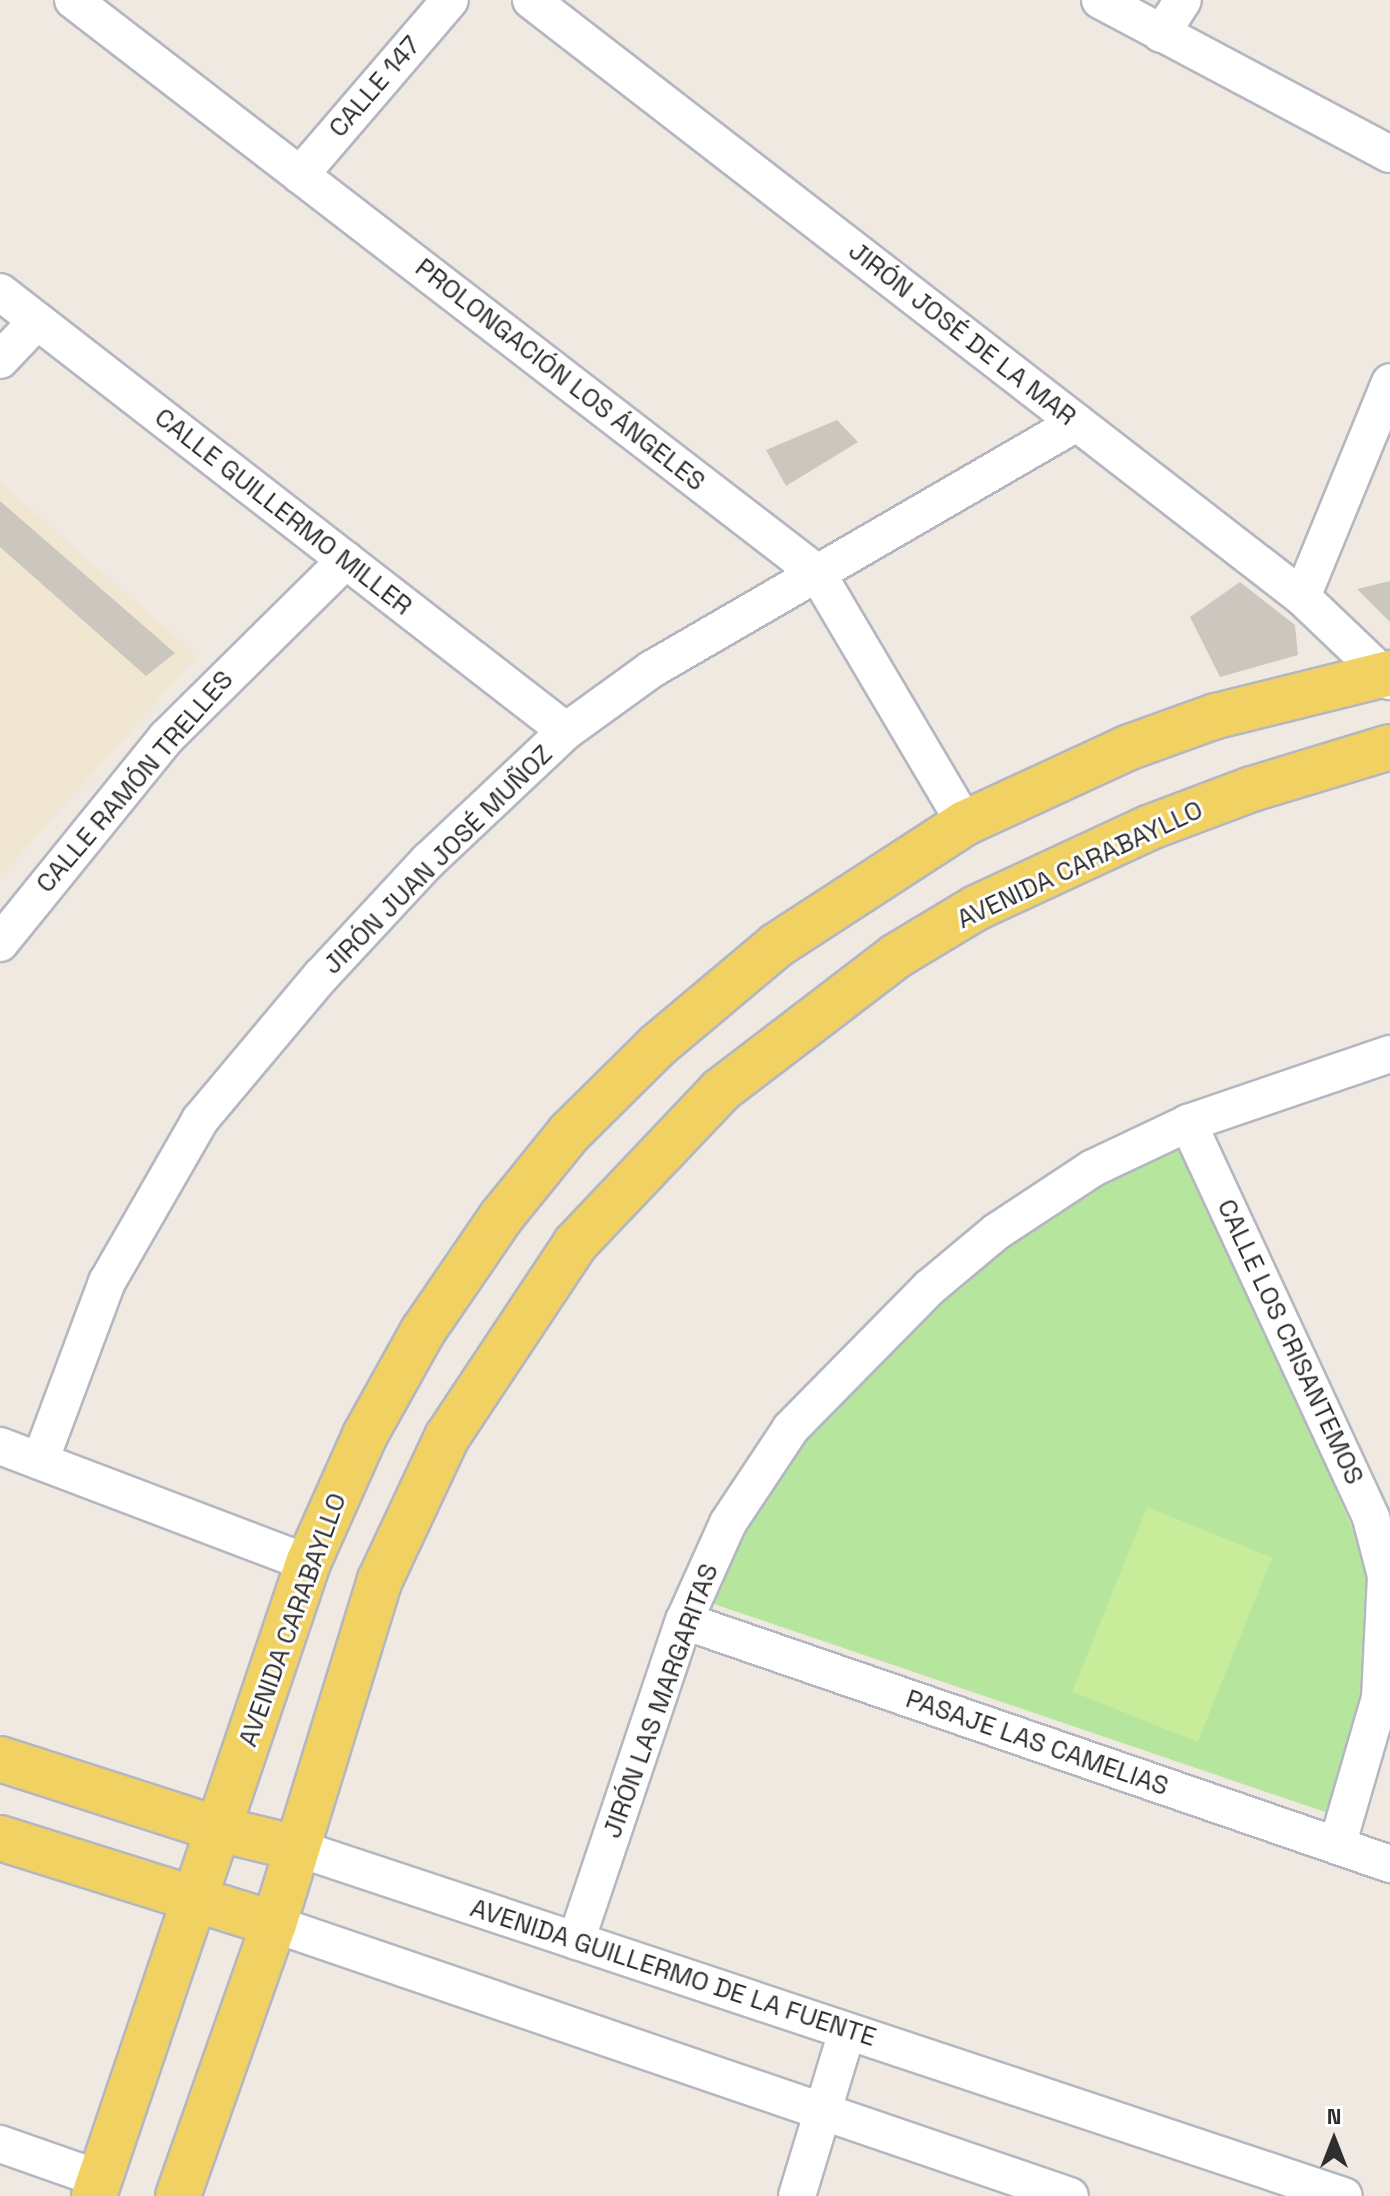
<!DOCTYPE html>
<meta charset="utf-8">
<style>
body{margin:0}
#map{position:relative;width:1390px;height:2196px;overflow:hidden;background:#efe9e1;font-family:"Space Grotesk",sans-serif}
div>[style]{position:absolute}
.education>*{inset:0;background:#f0e6d1}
.green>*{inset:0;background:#b6e59e}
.pitch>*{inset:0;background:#c9ec9a;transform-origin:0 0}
.building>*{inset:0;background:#cbc7bf}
.roads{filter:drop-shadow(2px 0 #b4b7c1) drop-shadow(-2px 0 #b4b7c1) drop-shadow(0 2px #b4b7c1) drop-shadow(0 -2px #b4b7c1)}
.minor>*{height:36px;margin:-18px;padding:0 18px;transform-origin:18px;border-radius:18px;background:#fff}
.major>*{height:44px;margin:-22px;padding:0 22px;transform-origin:22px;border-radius:22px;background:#f2d163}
span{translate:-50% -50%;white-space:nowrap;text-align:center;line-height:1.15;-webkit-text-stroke:6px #fff;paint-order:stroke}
.street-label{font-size:26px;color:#2e2e2e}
.north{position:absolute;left:1294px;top:2100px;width:80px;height:80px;-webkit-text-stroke:6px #fff;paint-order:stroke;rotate:0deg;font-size:22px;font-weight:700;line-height:32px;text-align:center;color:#2e2e2e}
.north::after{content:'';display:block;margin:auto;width:28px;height:36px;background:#2e2e2e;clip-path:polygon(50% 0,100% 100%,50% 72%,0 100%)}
</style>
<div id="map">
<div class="education">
<i style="clip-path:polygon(0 482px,197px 656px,0 877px)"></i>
</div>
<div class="green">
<i style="clip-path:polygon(1183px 1143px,1363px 1552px,1372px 1622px,1365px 1694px,1331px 1814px,714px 1604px,734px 1543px,774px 1467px,940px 1299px,1045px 1214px)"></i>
</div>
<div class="pitch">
<i style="left:1147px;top:1507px;width:135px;height:199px;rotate:22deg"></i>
</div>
<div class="building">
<i style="clip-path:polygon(837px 420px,858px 442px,786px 486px,766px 450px)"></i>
<i style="clip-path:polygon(0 501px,175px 653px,146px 676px,0 547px)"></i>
<i style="clip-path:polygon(1390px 581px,1390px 622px,1357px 589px)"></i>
<i style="clip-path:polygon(1240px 582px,1295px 625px,1298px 655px,1220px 677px,1190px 617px)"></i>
</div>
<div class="roads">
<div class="minor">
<i style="left:73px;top:0;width:939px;rotate:37.6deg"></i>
<i style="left:817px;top:573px;width:291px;rotate:59.4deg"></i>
<i style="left:531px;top:0;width:975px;rotate:37.75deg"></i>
<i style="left:1302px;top:597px;width:122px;rotate:43.7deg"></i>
<i style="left:1100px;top:0;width:328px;rotate:28deg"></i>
<i style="left:1161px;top:34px;width:40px;rotate:-57.1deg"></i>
<i style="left:300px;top:175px;width:230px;rotate:-49.4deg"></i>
<i style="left:0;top:292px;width:716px;rotate:37.8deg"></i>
<i style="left:0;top:360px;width:54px;rotate:-46.5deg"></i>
<i style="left:1302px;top:597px;width:232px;rotate:-67.7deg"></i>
<i style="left:0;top:943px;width:264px;rotate:-51deg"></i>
<i style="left:166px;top:738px;width:253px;rotate:-44.7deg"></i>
<i style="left:1188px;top:1123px;width:435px;rotate:65.1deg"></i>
<i style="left:1371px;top:1518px;width:60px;rotate:75.5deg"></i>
<i style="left:1386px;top:1576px;width:122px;rotate:92.8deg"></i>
<i style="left:1380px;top:1698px;width:154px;rotate:106.2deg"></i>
<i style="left:0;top:1446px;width:329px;rotate:20.8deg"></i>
<i style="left:40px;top:1461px;width:191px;rotate:-69.5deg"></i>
<i style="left:107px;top:1282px;width:187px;rotate:-60.1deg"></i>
<i style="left:200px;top:1120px;width:188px;rotate:-50deg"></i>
<i style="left:321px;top:976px;width:157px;rotate:-47.1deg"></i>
<i style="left:428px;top:861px;width:190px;rotate:-43.3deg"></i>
<i style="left:566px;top:731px;width:106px;rotate:-35.8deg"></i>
<i style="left:652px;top:669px;width:491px;rotate:-30.1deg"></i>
<i style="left:684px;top:1621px;width:747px;rotate:18.99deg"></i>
<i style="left:297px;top:1848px;width:1103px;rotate:18.39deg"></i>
<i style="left:274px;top:1924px;width:841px;rotate:18.87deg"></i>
<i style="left:576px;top:1941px;width:338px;rotate:-71.4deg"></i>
<i style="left:684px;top:1621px;width:107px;rotate:-65.8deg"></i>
<i style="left:728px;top:1523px;width:114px;rotate:-56.4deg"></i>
<i style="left:791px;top:1428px;width:197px;rotate:-45.4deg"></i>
<i style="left:929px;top:1288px;width:87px;rotate:-39.9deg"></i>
<i style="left:996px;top:1232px;width:116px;rotate:-33.4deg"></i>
<i style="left:1093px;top:1168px;width:105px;rotate:-25.3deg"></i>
<i style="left:1188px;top:1123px;width:213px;rotate:-18.9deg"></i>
<i style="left:0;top:2144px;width:106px;rotate:19.3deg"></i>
<i style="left:797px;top:2196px;width:172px;rotate:-73.1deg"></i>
</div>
<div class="major">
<i style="left:0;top:1759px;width:229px;rotate:17.8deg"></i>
<i style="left:218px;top:1829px;width:81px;rotate:13.5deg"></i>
<i style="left:0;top:1838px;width:287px;rotate:17.4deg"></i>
<i style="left:94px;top:2196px;width:668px;rotate:-71.32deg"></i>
<i style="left:308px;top:1563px;width:140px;rotate:-66deg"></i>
<i style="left:365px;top:1435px;width:119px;rotate:-60.9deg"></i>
<i style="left:423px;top:1331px;width:138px;rotate:-55.6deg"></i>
<i style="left:501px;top:1217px;width:108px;rotate:-51deg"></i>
<i style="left:569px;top:1133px;width:125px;rotate:-44.7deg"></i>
<i style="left:658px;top:1045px;width:155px;rotate:-40deg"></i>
<i style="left:777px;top:945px;width:224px;rotate:-33deg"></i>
<i style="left:965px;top:823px;width:179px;rotate:-24.8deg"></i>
<i style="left:1127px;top:748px;width:95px;rotate:-19.8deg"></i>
<i style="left:1216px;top:716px;width:179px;rotate:-13.9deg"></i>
<i style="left:178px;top:2196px;width:288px;rotate:-70.6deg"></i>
<i style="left:274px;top:1924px;width:360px;rotate:-72.9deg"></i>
<i style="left:380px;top:1580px;width:158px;rotate:-64.9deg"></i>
<i style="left:447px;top:1437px;width:232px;rotate:-56.4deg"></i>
<i style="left:575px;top:1244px;width:212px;rotate:-46.5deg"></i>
<i style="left:721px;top:1090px;width:220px;rotate:-37.4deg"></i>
<i style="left:896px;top:956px;width:93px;rotate:-31deg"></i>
<i style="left:976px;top:908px;width:190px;rotate:-24.9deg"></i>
<i style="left:1148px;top:828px;width:111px;rotate:-20.6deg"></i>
<i style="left:1252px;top:789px;width:144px;rotate:-16.9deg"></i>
</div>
</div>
<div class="street-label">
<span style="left:375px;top:87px;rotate:-49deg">CALLE 147</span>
<span style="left:962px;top:334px;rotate:38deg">JIRÓN JOSÉ DE LA MAR</span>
<span style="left:560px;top:375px;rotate:38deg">PROLONGACIÓN LOS ÁNGELES</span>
<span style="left:283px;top:512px;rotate:38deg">CALLE GUILLERMO MILLER</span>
<span style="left:135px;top:782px;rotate:-49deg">CALLE RAMÓN TRELLES</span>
<span style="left:438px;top:860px;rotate:-45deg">JIRÓN JUAN JOSÉ MUÑOZ</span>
<span style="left:1080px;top:865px;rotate:-25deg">AVENIDA CARABAYLLO</span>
<span style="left:1290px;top:1342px;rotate:65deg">CALLE LOS CRISANTEMOS</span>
<span style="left:293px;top:1620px;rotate:-70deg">AVENIDA CARABAYLLO</span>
<span style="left:661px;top:1701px;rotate:-70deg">JIRÓN LAS MARGARITAS</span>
<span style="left:1037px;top:1743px;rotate:19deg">PASAJE LAS CAMELIAS</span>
<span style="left:673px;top:1973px;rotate:18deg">AVENIDA GUILLERMO DE LA FUENTE</span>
</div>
<div class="north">N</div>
</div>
